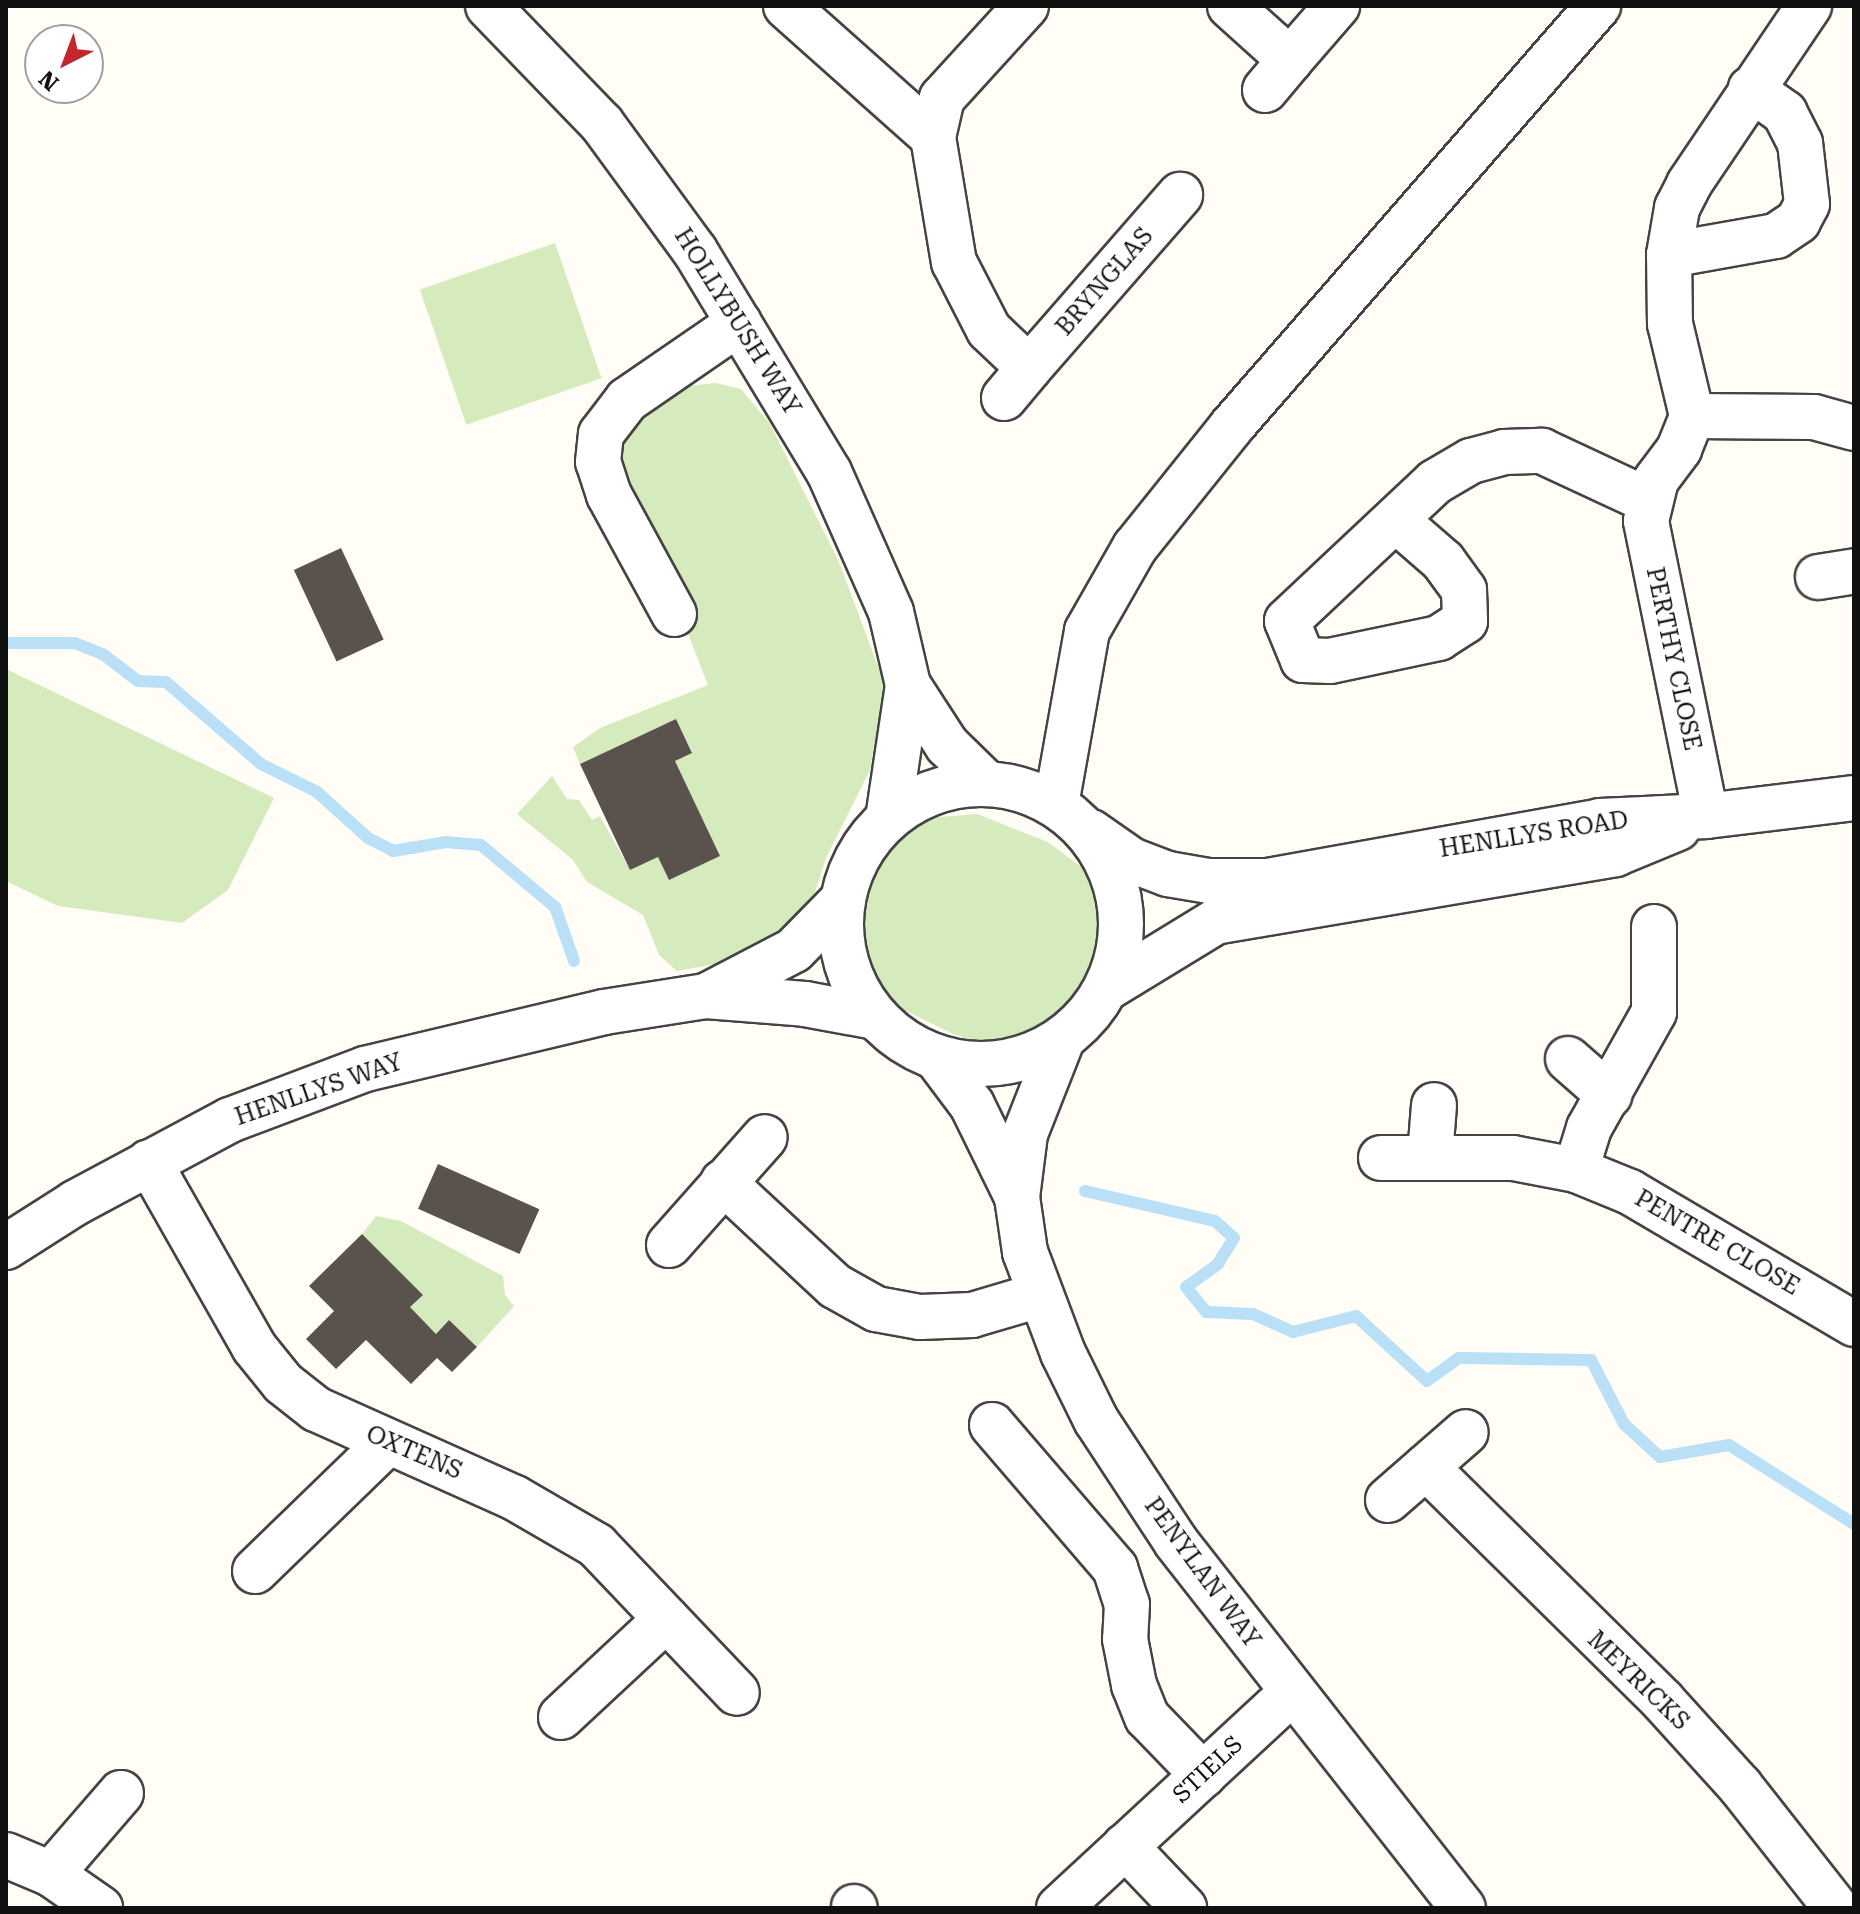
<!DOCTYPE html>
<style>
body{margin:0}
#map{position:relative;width:1860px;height:1914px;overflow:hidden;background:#fffdf5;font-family:"Roboto Serif",serif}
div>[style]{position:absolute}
.green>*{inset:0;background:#d5ebbd;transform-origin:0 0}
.stream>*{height:12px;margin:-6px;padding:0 6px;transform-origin:6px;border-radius:6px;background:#b9e0f7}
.building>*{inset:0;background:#5a524d;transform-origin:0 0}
.roads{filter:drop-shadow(2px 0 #444) drop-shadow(-2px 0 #444) drop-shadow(0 2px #444) drop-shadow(0 -2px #444)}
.minor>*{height:44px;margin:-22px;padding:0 22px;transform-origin:22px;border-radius:22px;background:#fff}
.minor>.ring{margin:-22px;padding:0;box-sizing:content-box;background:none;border:44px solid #fff;border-radius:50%}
span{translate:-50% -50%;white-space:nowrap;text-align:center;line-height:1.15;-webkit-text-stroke:8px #fff;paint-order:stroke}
.street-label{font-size:24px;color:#111}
.frame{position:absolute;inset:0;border:8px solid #111;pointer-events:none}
.north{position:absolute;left:24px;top:24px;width:80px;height:80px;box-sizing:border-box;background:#fff;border:2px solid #a0a0a0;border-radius:50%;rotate:222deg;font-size:22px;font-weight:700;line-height:32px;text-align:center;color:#111}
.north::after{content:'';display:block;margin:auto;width:28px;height:36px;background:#c4262e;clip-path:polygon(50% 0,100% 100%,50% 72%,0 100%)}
</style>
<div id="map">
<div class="green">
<i style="left:555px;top:243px;width:143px;height:143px;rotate:71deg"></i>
<i style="clip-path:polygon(716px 383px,741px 389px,770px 424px,839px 562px,885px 685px,870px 770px,826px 858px,815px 892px,797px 920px,782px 936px,733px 961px,677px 971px,659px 955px,643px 915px,587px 882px,573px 860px,517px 814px,552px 776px,567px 799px,579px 800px,592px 820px,600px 816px,630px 870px,658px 857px,669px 880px,719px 856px,675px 761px,692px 752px,676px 719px,580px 764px,573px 747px,600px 728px,708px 685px,679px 611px,616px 485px,617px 453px,627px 426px,649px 409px,689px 386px)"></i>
<i style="clip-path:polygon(6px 669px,274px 798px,228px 890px,182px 923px,58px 906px,6px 881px)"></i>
<i style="clip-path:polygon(977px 814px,1048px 842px,1081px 867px,1100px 899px,1107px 934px,1101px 969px,1085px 1000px,1063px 1022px,1012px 1043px,985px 1044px,953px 1034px,892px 1004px,868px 978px,858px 942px,858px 905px,867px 874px,888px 842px,907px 828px,939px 817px)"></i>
<i style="clip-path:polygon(376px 1216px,401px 1221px,503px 1276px,505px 1295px,514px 1306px,477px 1347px,449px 1320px,436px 1334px,410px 1307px,422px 1294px,362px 1234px)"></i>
</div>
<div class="stream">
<i style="left:6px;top:643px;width:69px"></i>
<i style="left:75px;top:643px;width:31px;rotate:22deg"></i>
<i style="left:104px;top:655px;width:43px;rotate:37.4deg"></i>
<i style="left:138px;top:681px;width:28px;rotate:2deg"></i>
<i style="left:166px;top:682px;width:125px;rotate:40.8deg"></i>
<i style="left:261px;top:764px;width:63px;rotate:26.6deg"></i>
<i style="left:317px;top:792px;width:69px;rotate:42deg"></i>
<i style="left:368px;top:838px;width:28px;rotate:27deg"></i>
<i style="left:393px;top:851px;width:54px;rotate:-9.6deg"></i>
<i style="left:446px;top:842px;width:35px;rotate:5deg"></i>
<i style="left:481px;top:845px;width:97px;rotate:40deg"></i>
<i style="left:555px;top:907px;width:57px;rotate:70.6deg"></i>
<i style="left:1085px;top:1191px;width:133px;rotate:13deg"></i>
<i style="left:1215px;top:1221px;width:25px;rotate:42deg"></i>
<i style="left:1234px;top:1238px;width:31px;rotate:122deg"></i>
<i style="left:1218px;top:1264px;width:39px;rotate:144deg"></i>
<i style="left:1186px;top:1287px;width:32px;rotate:51deg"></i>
<i style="left:1206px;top:1312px;width:47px;rotate:2.4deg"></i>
<i style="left:1253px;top:1314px;width:44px;rotate:24.2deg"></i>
<i style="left:1293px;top:1332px;width:65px;rotate:-14.3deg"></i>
<i style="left:1356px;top:1316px;width:96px;rotate:42.5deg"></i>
<i style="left:1427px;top:1381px;width:39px;rotate:-36deg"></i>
<i style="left:1459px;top:1358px;width:132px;rotate:0.9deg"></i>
<i style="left:1591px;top:1360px;width:72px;rotate:62.7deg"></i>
<i style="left:1624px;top:1424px;width:49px;rotate:42.5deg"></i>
<i style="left:1660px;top:1457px;width:70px;rotate:-9.9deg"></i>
<i style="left:1729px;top:1445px;width:148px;rotate:32.3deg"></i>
</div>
<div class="building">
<i style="left:341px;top:548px;width:101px;height:52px;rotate:65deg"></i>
<i style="clip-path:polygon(676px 719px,692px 753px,675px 761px,720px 856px,669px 880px,658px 857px,630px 870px,580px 764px)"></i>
<i style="left:438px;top:1164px;width:111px;height:49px;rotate:24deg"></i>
<i style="clip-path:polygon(362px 1234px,423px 1295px,410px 1307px,436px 1334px,449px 1320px,477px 1347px,452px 1372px,437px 1358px,411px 1384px,366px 1340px,336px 1369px,306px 1339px,334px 1311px,309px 1286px)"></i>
</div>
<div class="roads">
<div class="minor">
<i style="left:488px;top:6px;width:164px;rotate:46deg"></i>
<i style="left:602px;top:124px;width:157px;rotate:53.8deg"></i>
<i style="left:695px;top:251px;width:258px;rotate:58.8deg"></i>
<i style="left:829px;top:472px;width:153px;rotate:66.1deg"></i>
<i style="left:891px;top:612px;width:75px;rotate:76.9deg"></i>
<i style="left:908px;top:685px;width:135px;rotate:98.5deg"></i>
<i style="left:786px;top:6px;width:197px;rotate:41.7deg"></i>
<i style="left:1026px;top:6px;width:125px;rotate:132.4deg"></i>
<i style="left:942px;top:98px;width:40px;rotate:103deg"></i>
<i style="left:933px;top:137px;width:127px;rotate:80.5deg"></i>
<i style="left:954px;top:262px;width:76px;rotate:62.8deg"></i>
<i style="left:989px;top:330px;width:55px;rotate:43.5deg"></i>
<i style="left:1029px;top:368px;width:230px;rotate:-48.9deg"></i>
<i style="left:1230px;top:6px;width:81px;rotate:42deg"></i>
<i style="left:1290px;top:60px;width:72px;rotate:-49deg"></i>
<i style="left:1265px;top:90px;width:39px;rotate:-50deg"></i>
<i style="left:1669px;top:255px;width:109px;rotate:-10.1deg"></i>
<i style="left:1776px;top:236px;width:27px;rotate:-34deg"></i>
<i style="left:1798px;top:221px;width:19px;rotate:-62deg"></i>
<i style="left:1807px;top:204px;width:61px;rotate:-96.5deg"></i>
<i style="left:1800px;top:143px;width:34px;rotate:-117deg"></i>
<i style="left:1785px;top:113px;width:42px;rotate:-144.8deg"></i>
<i style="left:1004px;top:398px;width:39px;rotate:-50deg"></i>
<i style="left:1692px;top:416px;width:122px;rotate:0.5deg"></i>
<i style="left:1814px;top:417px;width:41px;rotate:15.4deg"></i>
<i style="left:1397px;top:521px;width:61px;rotate:41deg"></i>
<i style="left:1443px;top:561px;width:36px;rotate:54deg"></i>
<i style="left:1464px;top:590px;width:31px;rotate:88deg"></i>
<i style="left:1465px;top:621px;width:31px;rotate:147deg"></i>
<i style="left:1439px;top:638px;width:111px;rotate:168.1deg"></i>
<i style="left:1330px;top:661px;width:27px;rotate:-178deg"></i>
<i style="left:1303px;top:660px;width:42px;rotate:-112.3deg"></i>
<i style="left:1287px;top:621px;width:203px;rotate:-43.2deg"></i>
<i style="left:1435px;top:482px;width:42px;rotate:-30.3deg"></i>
<i style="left:1471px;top:461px;width:34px;rotate:-15deg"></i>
<i style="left:1504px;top:452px;width:38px;rotate:-2deg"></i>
<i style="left:1542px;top:451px;width:118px;rotate:25deg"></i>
<i style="left:1818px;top:577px;width:36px;rotate:-9deg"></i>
<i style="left:674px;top:614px;width:136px;rotate:-118.6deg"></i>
<i style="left:609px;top:495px;width:35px;rotate:-108deg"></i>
<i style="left:598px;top:462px;width:28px;rotate:-84deg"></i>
<i style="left:601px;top:434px;width:43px;rotate:-52.6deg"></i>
<i style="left:627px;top:400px;width:136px;rotate:-34.5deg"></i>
<i style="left:908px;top:685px;width:72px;rotate:57deg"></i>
<i style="left:947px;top:745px;width:54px;rotate:44.3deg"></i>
<i class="ring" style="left:841px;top:784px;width:236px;height:236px"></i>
<i style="left:1056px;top:805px;width:177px;rotate:-79.9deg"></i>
<i style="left:1087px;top:631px;width:97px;rotate:-60.3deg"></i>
<i style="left:1135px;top:547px;width:154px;rotate:-51.3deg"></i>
<i style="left:1231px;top:427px;width:559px;rotate:-48.92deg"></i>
<i style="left:1706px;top:816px;width:301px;rotate:-101.5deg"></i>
<i style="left:1646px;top:521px;width:42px;rotate:-76.3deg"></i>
<i style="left:1656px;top:480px;width:39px;rotate:-53deg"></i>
<i style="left:1679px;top:449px;width:35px;rotate:-68deg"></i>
<i style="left:1692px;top:416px;width:95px;rotate:-103.4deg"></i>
<i style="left:1670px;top:324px;width:69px;rotate:-90.8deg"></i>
<i style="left:1669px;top:255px;width:48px;rotate:-80.3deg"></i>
<i style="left:1677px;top:208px;width:27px;rotate:-63deg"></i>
<i style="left:1689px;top:184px;width:215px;rotate:-56deg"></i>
<i style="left:1091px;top:832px;width:49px;rotate:35deg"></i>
<i style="left:1131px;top:860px;width:40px;rotate:21deg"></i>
<i style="left:1168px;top:874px;width:42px;rotate:9.7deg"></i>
<i style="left:1209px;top:881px;width:59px"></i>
<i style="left:1268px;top:881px;width:337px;rotate:-10.2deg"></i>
<i style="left:1600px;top:821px;width:106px;rotate:-2.7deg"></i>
<i style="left:1706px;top:816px;width:149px;rotate:-6.9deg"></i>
<i style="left:1107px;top:988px;width:127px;rotate:-31.4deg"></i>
<i style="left:1215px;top:922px;width:406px;rotate:-9.6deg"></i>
<i style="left:1615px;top:854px;width:68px;rotate:-22.4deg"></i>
<i style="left:706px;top:996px;width:99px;rotate:-27.6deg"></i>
<i style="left:794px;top:950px;width:70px;rotate:-45.6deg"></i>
<i style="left:1062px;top:1040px;width:101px;rotate:111.5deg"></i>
<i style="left:1025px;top:1134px;width:64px;rotate:97.2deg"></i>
<i style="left:1017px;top:1197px;width:56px;rotate:81.7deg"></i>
<i style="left:1025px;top:1252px;width:108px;rotate:69.4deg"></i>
<i style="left:1063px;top:1353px;width:75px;rotate:63.8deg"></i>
<i style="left:1096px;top:1420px;width:146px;rotate:56.7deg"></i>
<i style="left:1176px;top:1542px;width:465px;rotate:51.9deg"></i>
<i style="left:936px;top:1057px;width:60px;rotate:53.1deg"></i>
<i style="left:972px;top:1105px;width:102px;rotate:63.9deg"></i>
<i style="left:1568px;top:1059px;width:55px;rotate:41.3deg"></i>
<i style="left:1430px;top:1156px;width:51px;rotate:-85.5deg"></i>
<i style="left:1381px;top:1158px;width:132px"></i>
<i style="left:1513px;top:1158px;width:64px;rotate:10.8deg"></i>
<i style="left:1576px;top:1170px;width:58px;rotate:22.2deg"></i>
<i style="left:1630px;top:1192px;width:260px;rotate:30.5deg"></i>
<i style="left:149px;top:1162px;width:213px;rotate:60.4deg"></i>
<i style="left:254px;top:1347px;width:46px;rotate:51.1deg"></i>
<i style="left:283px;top:1383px;width:42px;rotate:38.2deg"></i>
<i style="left:316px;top:1409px;width:218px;rotate:24.1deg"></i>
<i style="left:515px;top:1498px;width:94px;rotate:30.1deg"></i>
<i style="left:596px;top:1545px;width:204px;rotate:46.4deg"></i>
<i style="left:1576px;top:1170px;width:44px;rotate:-72.8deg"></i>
<i style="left:1589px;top:1128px;width:133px;rotate:-60.7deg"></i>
<i style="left:1654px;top:1012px;width:85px;rotate:-90deg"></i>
<i style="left:723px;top:1182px;width:153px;rotate:42.9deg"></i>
<i style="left:835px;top:1286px;width:47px;rotate:29.3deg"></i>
<i style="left:876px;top:1309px;width:45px;rotate:10.3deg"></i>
<i style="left:920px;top:1317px;width:52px;rotate:-2.2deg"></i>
<i style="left:972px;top:1315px;width:71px;rotate:-16.4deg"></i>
<i style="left:669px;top:1245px;width:144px;rotate:-48.4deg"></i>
<i style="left:6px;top:1247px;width:82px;rotate:-32.5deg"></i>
<i style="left:75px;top:1203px;width:176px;rotate:-28.2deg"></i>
<i style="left:230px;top:1120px;width:144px;rotate:-20.7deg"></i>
<i style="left:365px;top:1069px;width:246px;rotate:-13.4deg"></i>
<i style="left:604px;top:1012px;width:103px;rotate:-8.9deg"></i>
<i style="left:706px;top:996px;width:99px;rotate:4.6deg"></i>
<i style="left:805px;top:1004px;width:72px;rotate:10.4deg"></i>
<i style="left:992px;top:1425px;width:189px;rotate:49.3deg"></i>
<i style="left:1115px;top:1568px;width:38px;rotate:72deg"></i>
<i style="left:1127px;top:1604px;width:35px;rotate:93deg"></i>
<i style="left:1125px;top:1639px;width:47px;rotate:78.9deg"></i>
<i style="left:1134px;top:1685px;width:35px;rotate:68deg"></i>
<i style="left:1147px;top:1717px;width:81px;rotate:46deg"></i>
<i style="left:1426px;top:1467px;width:333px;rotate:44.6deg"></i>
<i style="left:1663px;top:1701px;width:115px;rotate:47.8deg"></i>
<i style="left:1740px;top:1786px;width:155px;rotate:51.8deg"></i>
<i style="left:1388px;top:1500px;width:103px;rotate:-41.1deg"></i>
<i style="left:255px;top:1571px;width:185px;rotate:-44.1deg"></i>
<i style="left:561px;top:1717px;width:144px;rotate:-43deg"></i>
<i style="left:1125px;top:1846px;width:86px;rotate:46.4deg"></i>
<i style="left:6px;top:1855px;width:49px;rotate:22.9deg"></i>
<i style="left:51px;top:1874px;width:60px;rotate:34.8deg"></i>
<i style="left:51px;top:1874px;width:107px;rotate:-49.2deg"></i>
<i style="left:854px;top:1907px;width:1px;rotate:45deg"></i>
<i style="left:1059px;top:1908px;width:316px;rotate:-42.8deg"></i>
</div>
</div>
<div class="street-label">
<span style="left:1105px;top:282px;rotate:-49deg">BRYNGLAS</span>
<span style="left:737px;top:322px;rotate:58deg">HOLLYBUSH WAY</span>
<span style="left:1673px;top:659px;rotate:78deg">PERTHY CLOSE</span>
<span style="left:1534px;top:835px;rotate:-9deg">HENLLYS ROAD</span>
<span style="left:319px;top:1090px;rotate:-19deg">HENLLYS WAY</span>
<span style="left:1717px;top:1243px;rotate:30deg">PENTRE CLOSE</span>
<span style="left:414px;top:1453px;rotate:23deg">OXTENS</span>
<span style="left:1202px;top:1573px;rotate:54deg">PENYLAN WAY</span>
<span style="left:1638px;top:1681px;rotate:44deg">MEYRICKS</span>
<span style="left:1208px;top:1770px;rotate:-43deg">STIELS</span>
</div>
<div class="frame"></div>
<div class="north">N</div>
</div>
